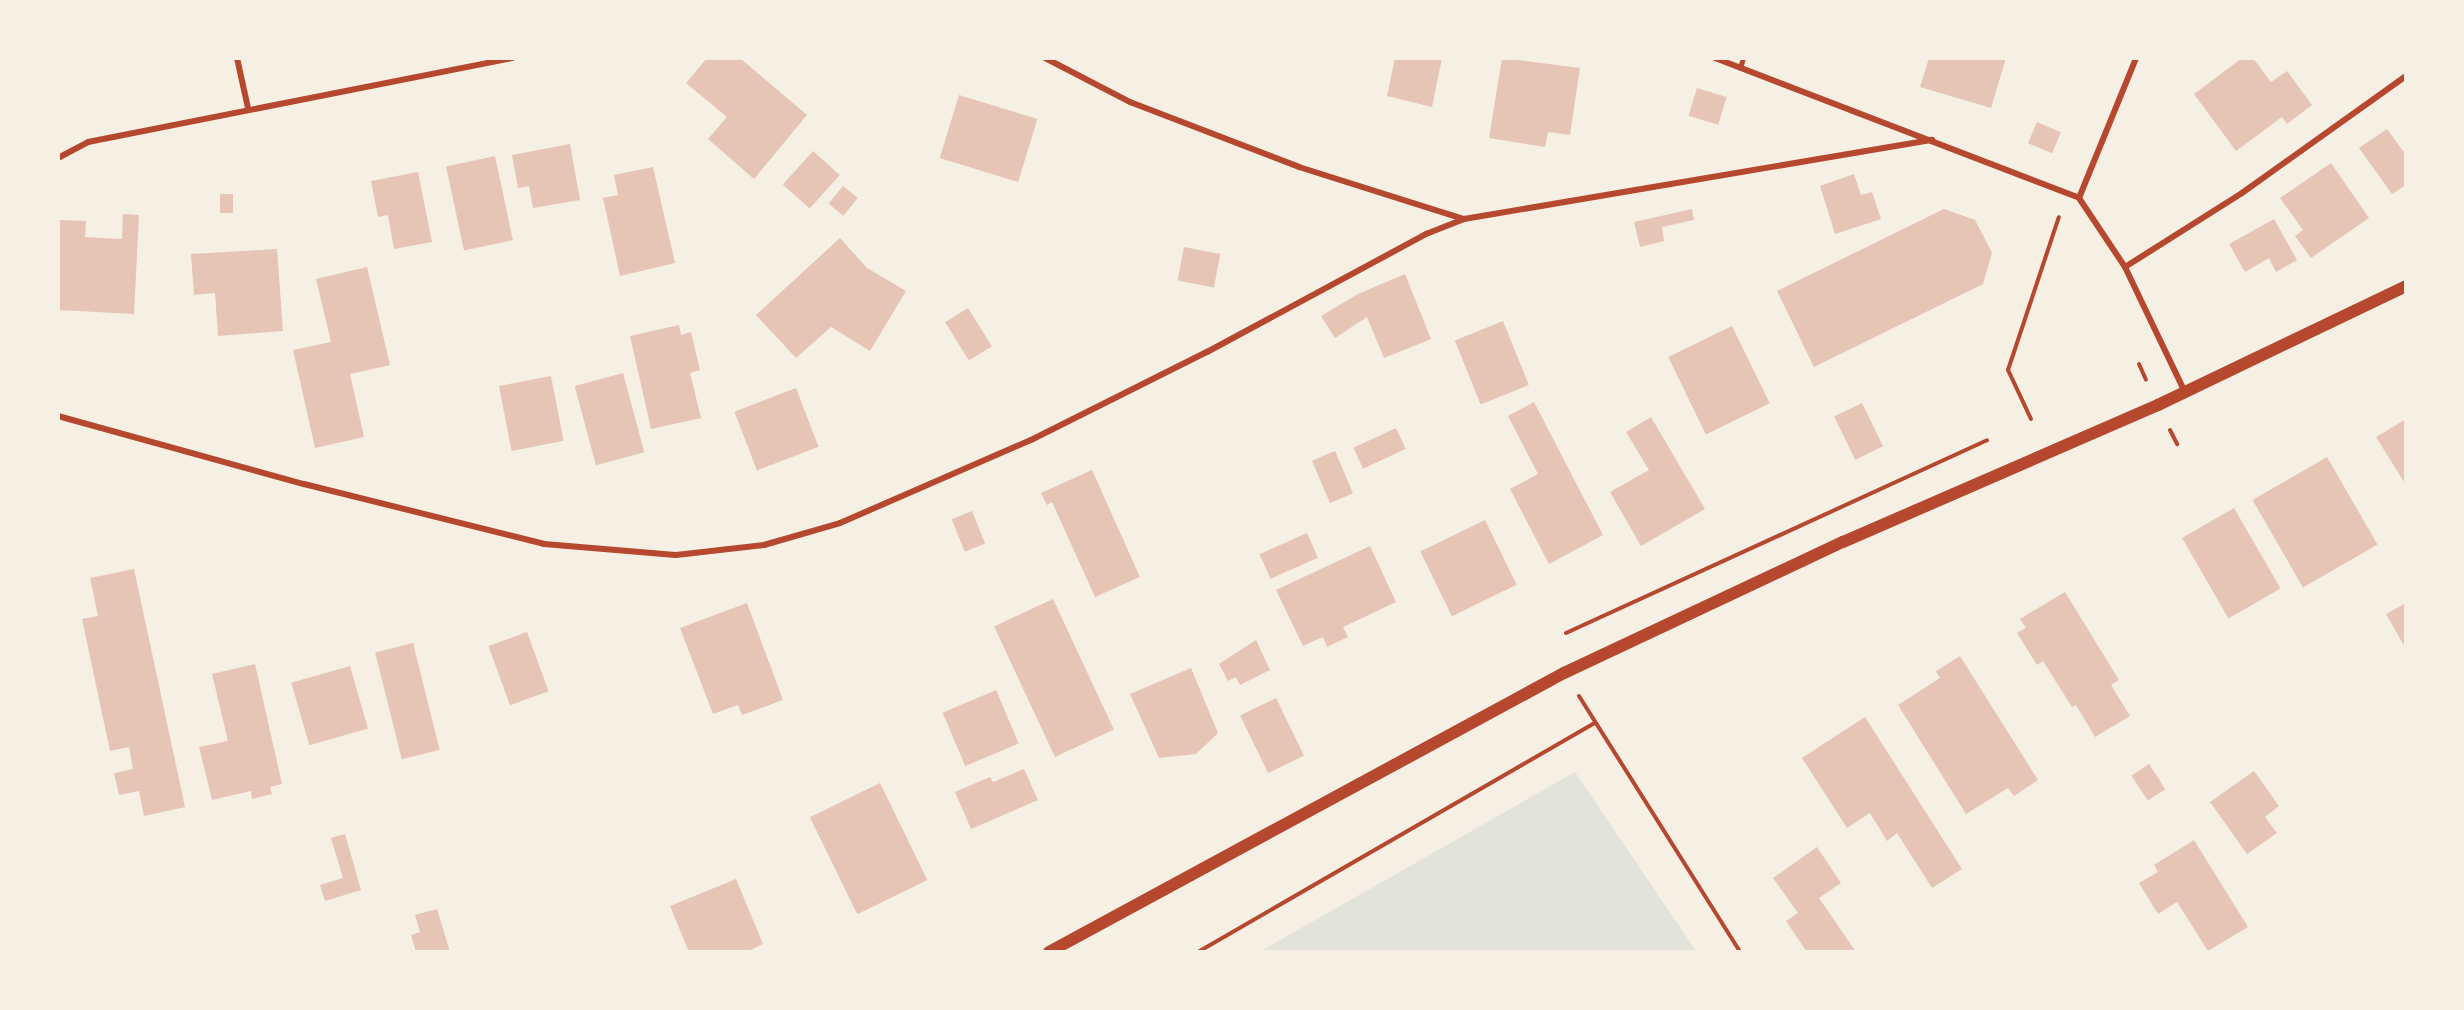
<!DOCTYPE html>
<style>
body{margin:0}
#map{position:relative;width:2464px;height:1010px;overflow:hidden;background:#f6efe4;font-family:"DM Sans",sans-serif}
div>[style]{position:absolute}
.green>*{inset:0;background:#e2e4dc}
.building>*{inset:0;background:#e6c5b7;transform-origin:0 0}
.path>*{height:4px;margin:-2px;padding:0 2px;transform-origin:2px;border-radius:2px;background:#b5482f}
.service>*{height:4.5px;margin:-2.25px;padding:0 2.25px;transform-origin:2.25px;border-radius:2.25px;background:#b5482f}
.minor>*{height:6px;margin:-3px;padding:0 3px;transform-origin:3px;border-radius:3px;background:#b5482f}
.secondary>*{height:12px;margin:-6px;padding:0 6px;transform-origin:6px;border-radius:6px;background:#b5482f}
span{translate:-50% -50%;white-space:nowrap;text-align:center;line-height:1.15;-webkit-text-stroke:5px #f6efe4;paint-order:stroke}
.frame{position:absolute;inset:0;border:60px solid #f6efe4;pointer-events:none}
</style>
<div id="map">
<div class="green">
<i style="clip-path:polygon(1575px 772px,1696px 951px,1261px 951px)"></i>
</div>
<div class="building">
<i style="clip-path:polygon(707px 58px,740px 58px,807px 115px,754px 179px,708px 139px,727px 117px,686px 83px)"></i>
<i style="clip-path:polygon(1395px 58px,1442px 58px,1432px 107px,1387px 96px)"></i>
<i style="clip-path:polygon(1502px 58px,1580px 68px,1570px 135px,1548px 132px,1545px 147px,1489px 138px)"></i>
<i style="clip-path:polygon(1929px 58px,2006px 58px,1991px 108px,1920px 87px)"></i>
<i style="clip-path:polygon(2242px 58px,2253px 58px,2271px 82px,2287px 71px,2312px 105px,2287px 124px,2282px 117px,2236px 151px,2194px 94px)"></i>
<i style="left:1697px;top:88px;width:31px;height:29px;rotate:17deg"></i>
<i style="left:959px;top:95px;width:82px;height:66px;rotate:17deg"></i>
<i style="left:2037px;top:122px;width:26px;height:23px;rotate:23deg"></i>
<i style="clip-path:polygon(2387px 129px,2406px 155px,2406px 185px,2392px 194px,2359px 148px)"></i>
<i style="clip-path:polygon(570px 144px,580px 200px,533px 208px,529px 186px,518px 188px,512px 155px)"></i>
<i style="left:813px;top:151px;width:36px;height:45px;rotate:42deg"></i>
<i style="left:495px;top:156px;width:86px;height:50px;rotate:78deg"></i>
<i style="clip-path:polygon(2331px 163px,2369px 218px,2311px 258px,2295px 236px,2303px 230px,2280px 198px)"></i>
<i style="clip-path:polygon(653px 167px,675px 263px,620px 276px,603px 198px,618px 195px,614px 175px)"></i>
<i style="clip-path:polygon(418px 172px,432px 242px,394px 249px,388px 215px,378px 217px,371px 181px)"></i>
<i style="clip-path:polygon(1854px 174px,1861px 195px,1872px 192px,1881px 219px,1835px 234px,1820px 186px)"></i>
<i style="left:843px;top:186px;width:19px;height:23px;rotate:39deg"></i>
<i style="left:220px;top:194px;width:13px;height:19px"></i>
<i style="clip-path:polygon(1692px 209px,1694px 220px,1662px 227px,1664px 241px,1640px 247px,1634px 222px)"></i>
<i style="clip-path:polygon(1944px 209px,1975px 220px,1992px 253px,1983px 284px,1814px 367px,1777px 291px)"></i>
<i style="clip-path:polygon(123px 214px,139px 215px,134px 314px,58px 310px,60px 220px,86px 221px,85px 237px,122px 239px)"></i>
<i style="clip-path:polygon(2274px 219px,2297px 260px,2276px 272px,2269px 258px,2245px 272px,2229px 244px)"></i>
<i style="clip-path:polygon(840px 238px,867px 268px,906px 291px,870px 351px,831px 327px,796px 358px,756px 315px)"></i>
<i style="left:1184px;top:247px;width:37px;height:34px;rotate:11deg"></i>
<i style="clip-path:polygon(277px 249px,283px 331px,218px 336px,215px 293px,194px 295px,191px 254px)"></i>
<i style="clip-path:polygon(367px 267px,390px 365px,350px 374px,364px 437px,315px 448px,293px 350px,331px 342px,316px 279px)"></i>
<i style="clip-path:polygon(1405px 274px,1431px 339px,1384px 358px,1367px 317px,1335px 338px,1321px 316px,1358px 294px)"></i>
<i style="left:968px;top:308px;width:45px;height:27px;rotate:58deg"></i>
<i style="left:1503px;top:321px;width:69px;height:52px;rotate:68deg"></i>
<i style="clip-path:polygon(679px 325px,681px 335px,691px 332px,700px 370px,690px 373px,701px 418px,651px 429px,630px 336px)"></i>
<i style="left:1732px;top:326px;width:86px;height:71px;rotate:64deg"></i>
<i style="left:623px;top:373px;width:82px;height:50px;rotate:75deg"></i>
<i style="left:551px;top:376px;width:66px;height:53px;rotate:79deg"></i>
<i style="left:796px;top:388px;width:63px;height:66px;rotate:69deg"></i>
<i style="clip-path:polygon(1534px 402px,1603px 535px,1549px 564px,1510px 489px,1538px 474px,1508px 416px)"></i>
<i style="left:1862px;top:403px;width:48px;height:31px;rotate:64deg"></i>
<i style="clip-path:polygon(1651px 417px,1705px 509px,1641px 546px,1610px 492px,1649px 470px,1626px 432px)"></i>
<i style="clip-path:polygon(2406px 419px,2406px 485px,2376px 437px)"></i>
<i style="left:1396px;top:428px;width:23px;height:47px;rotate:65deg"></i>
<i style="left:1335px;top:451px;width:46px;height:25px;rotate:67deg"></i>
<i style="left:2327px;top:457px;width:101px;height:86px;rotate:60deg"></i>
<i style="clip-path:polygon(1092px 470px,1140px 577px,1095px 597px,1052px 502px,1047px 505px,1041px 493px)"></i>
<i style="left:2234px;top:508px;width:93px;height:60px;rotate:60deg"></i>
<i style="left:972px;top:511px;width:35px;height:22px;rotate:68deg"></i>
<i style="left:1485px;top:520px;width:72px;height:72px;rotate:64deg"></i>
<i style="left:1307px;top:533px;width:27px;height:52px;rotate:66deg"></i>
<i style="clip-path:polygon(1370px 546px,1396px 602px,1343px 627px,1348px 637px,1327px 647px,1323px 637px,1303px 646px,1276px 590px)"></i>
<i style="clip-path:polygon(134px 569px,185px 807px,144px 816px,139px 791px,119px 795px,114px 773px,133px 769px,129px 747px,110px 751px,82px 619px,98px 616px,90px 578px)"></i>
<i style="clip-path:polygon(2065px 592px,2119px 680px,2111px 685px,2130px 716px,2095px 737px,2076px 705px,2072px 707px,2043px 661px,2037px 665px,2017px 633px,2026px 628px,2020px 619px)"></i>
<i style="left:1053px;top:599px;width:144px;height:65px;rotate:65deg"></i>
<i style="clip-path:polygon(747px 603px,783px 700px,742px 715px,738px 705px,713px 714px,680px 628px)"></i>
<i style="clip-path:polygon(2406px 603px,2406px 649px,2386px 614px)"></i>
<i style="left:527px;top:632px;width:63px;height:41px;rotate:70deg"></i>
<i style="clip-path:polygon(1256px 640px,1270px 670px,1240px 685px,1236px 677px,1228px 681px,1219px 664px)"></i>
<i style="left:413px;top:643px;width:110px;height:39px;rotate:76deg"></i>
<i style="clip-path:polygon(1960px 656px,2038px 780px,2014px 796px,2008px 788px,1966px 814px,1898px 705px,1940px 678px,1936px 671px)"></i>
<i style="clip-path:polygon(255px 664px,282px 784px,270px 787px,272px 794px,252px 799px,251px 791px,212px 800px,199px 747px,228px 741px,212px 674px)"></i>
<i style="left:350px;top:666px;width:65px;height:61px;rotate:74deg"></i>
<i style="clip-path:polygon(1191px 668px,1218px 733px,1196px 754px,1159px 758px,1130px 694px)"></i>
<i style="left:996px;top:690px;width:58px;height:58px;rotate:67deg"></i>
<i style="left:1276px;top:698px;width:64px;height:40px;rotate:64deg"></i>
<i style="clip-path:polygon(1865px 717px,1962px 869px,1932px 888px,1897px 833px,1887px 841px,1870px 813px,1847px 828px,1802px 758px)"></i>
<i style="left:2149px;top:764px;width:30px;height:21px;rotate:57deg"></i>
<i style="clip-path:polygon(1024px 769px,1038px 800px,971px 829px,955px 792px,990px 777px,993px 782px)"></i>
<i style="clip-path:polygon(2254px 771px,2279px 806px,2265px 817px,2277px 833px,2247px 854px,2210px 802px)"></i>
<i style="left:880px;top:783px;width:108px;height:78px;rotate:64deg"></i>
<i style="clip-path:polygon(345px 834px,361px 890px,325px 901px,320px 885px,343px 878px,331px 838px)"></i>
<i style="clip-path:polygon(2194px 840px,2248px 927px,2208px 951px,2177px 902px,2158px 914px,2139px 883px,2158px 872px,2154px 865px)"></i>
<i style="clip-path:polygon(1817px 847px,1841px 883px,1819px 898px,1856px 952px,1807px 952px,1786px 921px,1798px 913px,1773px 878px)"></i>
<i style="clip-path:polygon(736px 879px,763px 944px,746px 952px,689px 952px,670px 906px)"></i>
<i style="clip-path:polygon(437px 909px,450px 952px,416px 952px,411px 935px,420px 932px,415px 915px)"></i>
</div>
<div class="path">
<i style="left:2139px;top:364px;width:17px;rotate:66deg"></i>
<i style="left:2031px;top:419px;width:54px;rotate:-115.1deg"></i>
<i style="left:2008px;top:370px;width:161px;rotate:-71.6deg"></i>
<i style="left:2170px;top:430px;width:16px;rotate:63deg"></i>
<i style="left:1566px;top:633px;width:463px;rotate:-24.6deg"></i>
<i style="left:1579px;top:696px;width:302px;rotate:57.8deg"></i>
<i style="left:1198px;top:952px;width:458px;rotate:-30deg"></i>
</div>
<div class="service">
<i style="left:1740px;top:68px;width:10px;rotate:-73deg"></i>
</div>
<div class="minor">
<i style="left:237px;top:58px;width:51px;rotate:77.6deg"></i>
<i style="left:1045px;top:58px;width:96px;rotate:27.4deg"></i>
<i style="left:1130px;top:102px;width:181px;rotate:21deg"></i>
<i style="left:1299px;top:167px;width:173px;rotate:17.5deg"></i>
<i style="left:1464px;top:219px;width:475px;rotate:-9.6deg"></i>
<i style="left:1715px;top:58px;width:390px;rotate:21deg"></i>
<i style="left:58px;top:158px;width:34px;rotate:-28deg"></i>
<i style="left:88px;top:142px;width:433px;rotate:-11.2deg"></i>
<i style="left:2079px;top:198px;width:83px;rotate:56.3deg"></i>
<i style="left:2125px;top:267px;width:139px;rotate:64.4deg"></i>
<i style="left:2079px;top:198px;width:151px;rotate:-67.8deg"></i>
<i style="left:2125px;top:267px;width:138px;rotate:-32.3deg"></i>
<i style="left:2242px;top:193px;width:201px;rotate:-35.5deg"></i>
<i style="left:58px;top:416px;width:255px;rotate:15.5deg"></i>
<i style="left:304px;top:484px;width:247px;rotate:14deg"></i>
<i style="left:544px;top:544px;width:132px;rotate:4.8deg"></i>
<i style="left:676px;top:555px;width:89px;rotate:-6.5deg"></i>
<i style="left:764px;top:545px;width:79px;rotate:-16.1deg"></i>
<i style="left:840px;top:523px;width:208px;rotate:-23.5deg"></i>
<i style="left:1031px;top:440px;width:197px;rotate:-26.6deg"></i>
<i style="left:1207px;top:352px;width:249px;rotate:-28.3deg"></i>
<i style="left:1426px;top:234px;width:41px;rotate:-21.5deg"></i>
</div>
<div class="secondary">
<i style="left:1049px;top:952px;width:586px;rotate:-28.45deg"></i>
<i style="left:1564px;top:673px;width:308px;rotate:-25.2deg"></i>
<i style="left:1843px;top:542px;width:344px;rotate:-23.5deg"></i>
<i style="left:2158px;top:405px;width:275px;rotate:-25.6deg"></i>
</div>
<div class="frame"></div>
</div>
